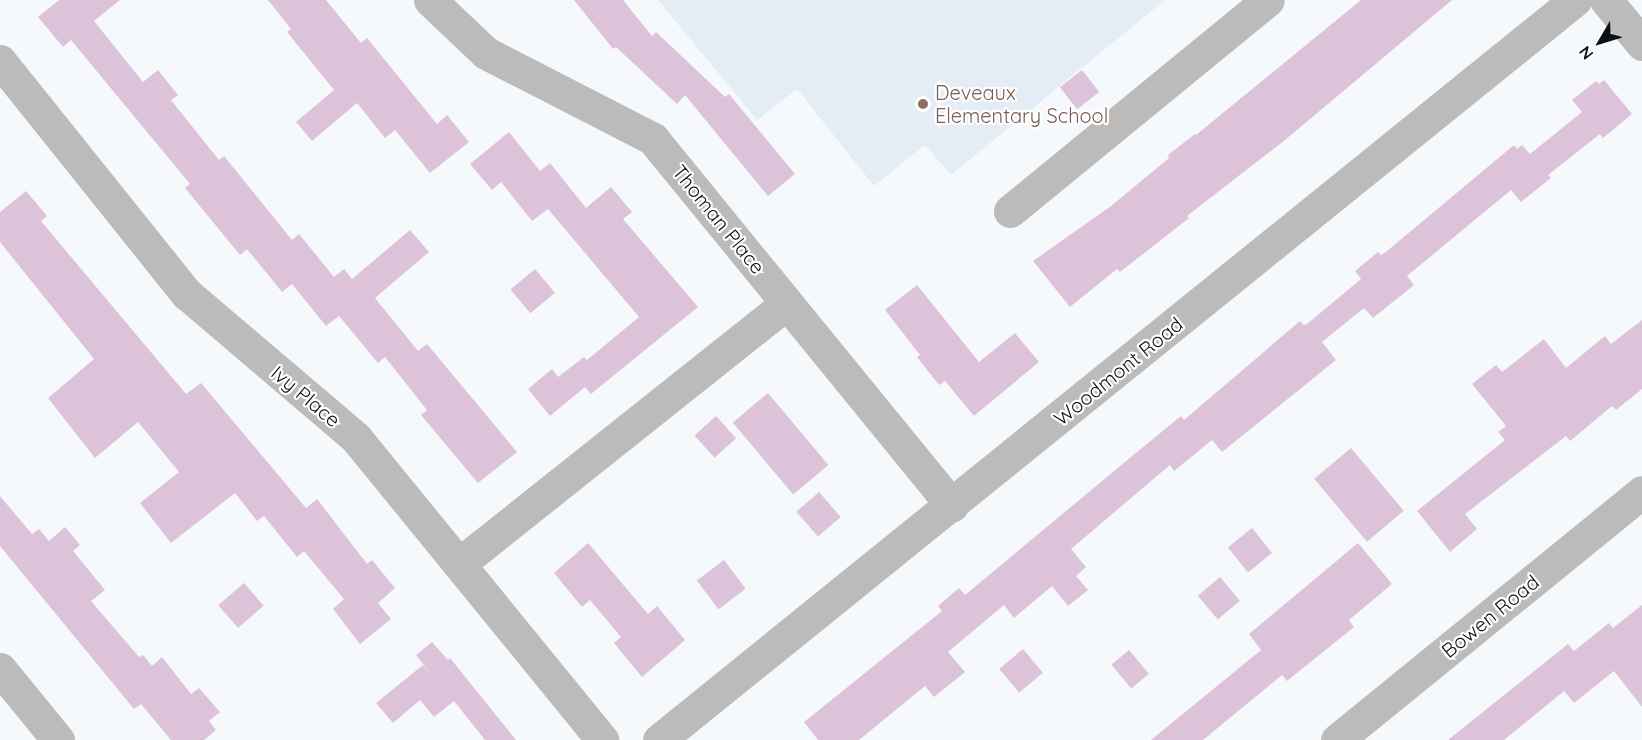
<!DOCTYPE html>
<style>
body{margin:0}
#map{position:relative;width:1642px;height:740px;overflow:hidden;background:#f5f9fc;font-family:Quicksand,sans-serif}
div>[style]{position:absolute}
.built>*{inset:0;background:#e4edf6}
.building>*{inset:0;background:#ddc3d9;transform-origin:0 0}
.minor>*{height:33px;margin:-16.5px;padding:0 16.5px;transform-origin:16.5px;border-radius:16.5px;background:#bdbbba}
.dots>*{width:16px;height:16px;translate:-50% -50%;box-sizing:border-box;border:3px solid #fff;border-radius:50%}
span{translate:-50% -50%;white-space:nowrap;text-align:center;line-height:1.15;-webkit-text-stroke:4.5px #fff;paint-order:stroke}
.education-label{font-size:20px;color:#785e54}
.left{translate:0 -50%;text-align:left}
.street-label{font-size:20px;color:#0e1011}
.north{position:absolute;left:1570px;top:12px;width:60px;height:60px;-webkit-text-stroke:4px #fff;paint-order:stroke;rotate:232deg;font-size:16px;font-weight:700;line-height:24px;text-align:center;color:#0e1011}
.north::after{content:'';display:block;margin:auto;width:21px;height:27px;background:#0e1011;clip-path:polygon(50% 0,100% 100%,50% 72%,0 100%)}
</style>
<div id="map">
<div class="built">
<i style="clip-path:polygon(658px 0,1165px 0,951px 175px,925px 145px,874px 186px,797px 89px,757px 120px)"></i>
</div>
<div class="building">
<i style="clip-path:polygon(59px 0,120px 0,94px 21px,143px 82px,158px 70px,178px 95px,171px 100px,219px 160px,224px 156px,292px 240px,299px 234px,334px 277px,344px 269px,352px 279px,410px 230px,429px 252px,375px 298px,418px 351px,427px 344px,517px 452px,478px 483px,421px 415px,427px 410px,385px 357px,378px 363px,339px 316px,326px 326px,292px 284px,282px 292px,247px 249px,240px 255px,185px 188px,190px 184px,71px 40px,63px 47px,38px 17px)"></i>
<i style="clip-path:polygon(268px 0,326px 0,361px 43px,367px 38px,437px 124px,447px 115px,469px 142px,430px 173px,395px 130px,385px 138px,357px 103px,312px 141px,296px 122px,334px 90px,287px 32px,291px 29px)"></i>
<i style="clip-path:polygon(574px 0,623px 0,652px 36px,656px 32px,725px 97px,729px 94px,795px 174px,768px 196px,685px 95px,677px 104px,616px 47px,613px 49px)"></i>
<i style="clip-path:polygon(1361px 0,1452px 0,1285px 140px,1187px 216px,1189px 218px,1120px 272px,1117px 269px,1070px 307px,1033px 261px,1111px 206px,1169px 158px,1168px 155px,1195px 134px,1196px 135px)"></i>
<i style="left:1082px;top:70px;width:28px;height:28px;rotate:52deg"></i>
<i style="clip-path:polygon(1604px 80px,1632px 114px,1603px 138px,1600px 134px,1548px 175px,1551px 178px,1521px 202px,1511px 190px,1407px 276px,1414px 285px,1373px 318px,1364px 308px,1322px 342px,1336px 360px,1222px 452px,1212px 440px,1174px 471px,1170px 465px,1071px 549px,1086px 567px,1076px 576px,1088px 590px,1068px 606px,1052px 586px,1014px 618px,1004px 605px,948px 652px,965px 672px,934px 697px,925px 686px,859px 740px,818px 740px,804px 722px,942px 611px,938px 606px,959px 588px,965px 595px,1131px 457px,1181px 416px,1184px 420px,1300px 321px,1304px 325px,1307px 324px,1361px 279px,1355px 271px,1378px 252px,1381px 255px,1387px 251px,1514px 145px,1517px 149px,1522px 145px,1530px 154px,1582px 112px,1572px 100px,1596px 81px,1599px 84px)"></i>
<i style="clip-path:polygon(509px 132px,540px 171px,550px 163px,586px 208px,611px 187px,632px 212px,623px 219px,698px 307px,591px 394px,585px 387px,550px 416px,528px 389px,552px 369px,558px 377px,584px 357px,587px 360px,639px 317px,548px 209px,532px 221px,501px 182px,492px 190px,470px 164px)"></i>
<i style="clip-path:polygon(26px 191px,47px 216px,41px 221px,186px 394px,201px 383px,306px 508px,317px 499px,367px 564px,372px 560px,395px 588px,378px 603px,391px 619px,360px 644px,333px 609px,344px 599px,304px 551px,297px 557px,264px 516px,257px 521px,235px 493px,171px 543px,140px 503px,179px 472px,138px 422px,95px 458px,48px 398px,94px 359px,0 242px,0 212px)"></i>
<i style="left:535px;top:269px;width:31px;height:32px;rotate:50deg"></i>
<i style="clip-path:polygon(917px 285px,979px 362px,1015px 333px,1039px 362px,974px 416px,945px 381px,939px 385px,917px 357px,920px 355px,885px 310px)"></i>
<i style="clip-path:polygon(1642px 320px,1642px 389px,1616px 410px,1612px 406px,1570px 441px,1566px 436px,1465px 514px,1477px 529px,1450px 552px,1417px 511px,1505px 440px,1498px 432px,1506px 426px,1472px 384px,1496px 365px,1502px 372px,1544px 339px,1566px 368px,1605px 336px,1611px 344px)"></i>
<i style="left:768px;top:393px;width:94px;height:46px;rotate:50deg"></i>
<i style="left:716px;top:416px;width:30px;height:29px;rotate:48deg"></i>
<i style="left:1351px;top:448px;width:82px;height:48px;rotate:50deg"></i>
<i style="left:819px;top:492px;width:33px;height:30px;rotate:49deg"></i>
<i style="clip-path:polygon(0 496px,32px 534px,39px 529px,49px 541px,65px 527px,80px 545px,73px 551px,105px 590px,91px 601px,139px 657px,143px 655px,152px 666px,162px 657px,191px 694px,199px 688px,220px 712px,209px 721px,216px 730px,204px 740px,171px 740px,141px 704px,134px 709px,0 546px)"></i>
<i style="left:1252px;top:528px;width:32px;height:31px;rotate:51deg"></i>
<i style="clip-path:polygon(588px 543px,648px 614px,657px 606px,685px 640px,642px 677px,614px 643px,621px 637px,590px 600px,582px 607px,554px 573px)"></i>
<i style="clip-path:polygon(1358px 543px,1392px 584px,1349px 620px,1354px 627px,1287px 681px,1282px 675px,1203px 740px,1151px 740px,1261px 650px,1249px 634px)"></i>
<i style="left:724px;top:560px;width:36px;height:34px;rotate:53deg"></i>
<i style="left:1220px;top:577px;width:31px;height:29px;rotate:50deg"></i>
<i style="left:244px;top:583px;width:30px;height:34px;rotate:49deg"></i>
<i style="clip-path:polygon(1642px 605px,1642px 707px,1614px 671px,1574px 703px,1564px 691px,1504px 740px,1448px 740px,1568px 644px,1574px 651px,1609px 623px,1613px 628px)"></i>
<i style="clip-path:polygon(432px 642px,448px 660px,450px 658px,516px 740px,485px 740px,454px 701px,434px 717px,420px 700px,393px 723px,376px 703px,423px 665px,431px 674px,416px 655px)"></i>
<i style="left:1023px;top:649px;width:31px;height:31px;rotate:50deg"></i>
<i style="left:1129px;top:650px;width:31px;height:23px;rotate:50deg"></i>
</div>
<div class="minor">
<i style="left:430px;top:0;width:77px;rotate:43.4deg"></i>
<i style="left:486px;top:53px;width:188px;rotate:27.2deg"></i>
<i style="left:653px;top:139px;width:473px;rotate:50.8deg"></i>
<i style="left:1606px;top:0;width:57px;rotate:50.7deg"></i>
<i style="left:0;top:61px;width:299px;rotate:51.3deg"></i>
<i style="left:187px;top:294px;width:222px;rotate:40.4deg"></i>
<i style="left:356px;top:438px;width:390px;rotate:50.8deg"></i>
<i style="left:1010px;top:211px;width:333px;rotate:-39.3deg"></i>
<i style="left:459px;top:564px;width:419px;rotate:-38.5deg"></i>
<i style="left:0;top:669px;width:92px;rotate:50.8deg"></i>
<i style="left:659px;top:740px;width:1178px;rotate:-38.93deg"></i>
<i style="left:1337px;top:740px;width:393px;rotate:-39.1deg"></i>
</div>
<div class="dots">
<i style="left:923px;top:104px;background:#8d6e63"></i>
</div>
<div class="education-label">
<span class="left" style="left:935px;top:104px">Deveaux<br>Elementary School</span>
</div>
<div class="street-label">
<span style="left:719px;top:219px;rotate:51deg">Thoman Place</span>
<span style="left:1118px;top:371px;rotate:-39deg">Woodmont Road</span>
<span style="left:306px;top:396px;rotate:40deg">Ivy Place</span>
<span style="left:1490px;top:616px;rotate:-39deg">Bowen Road</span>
</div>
<div class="north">N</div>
</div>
